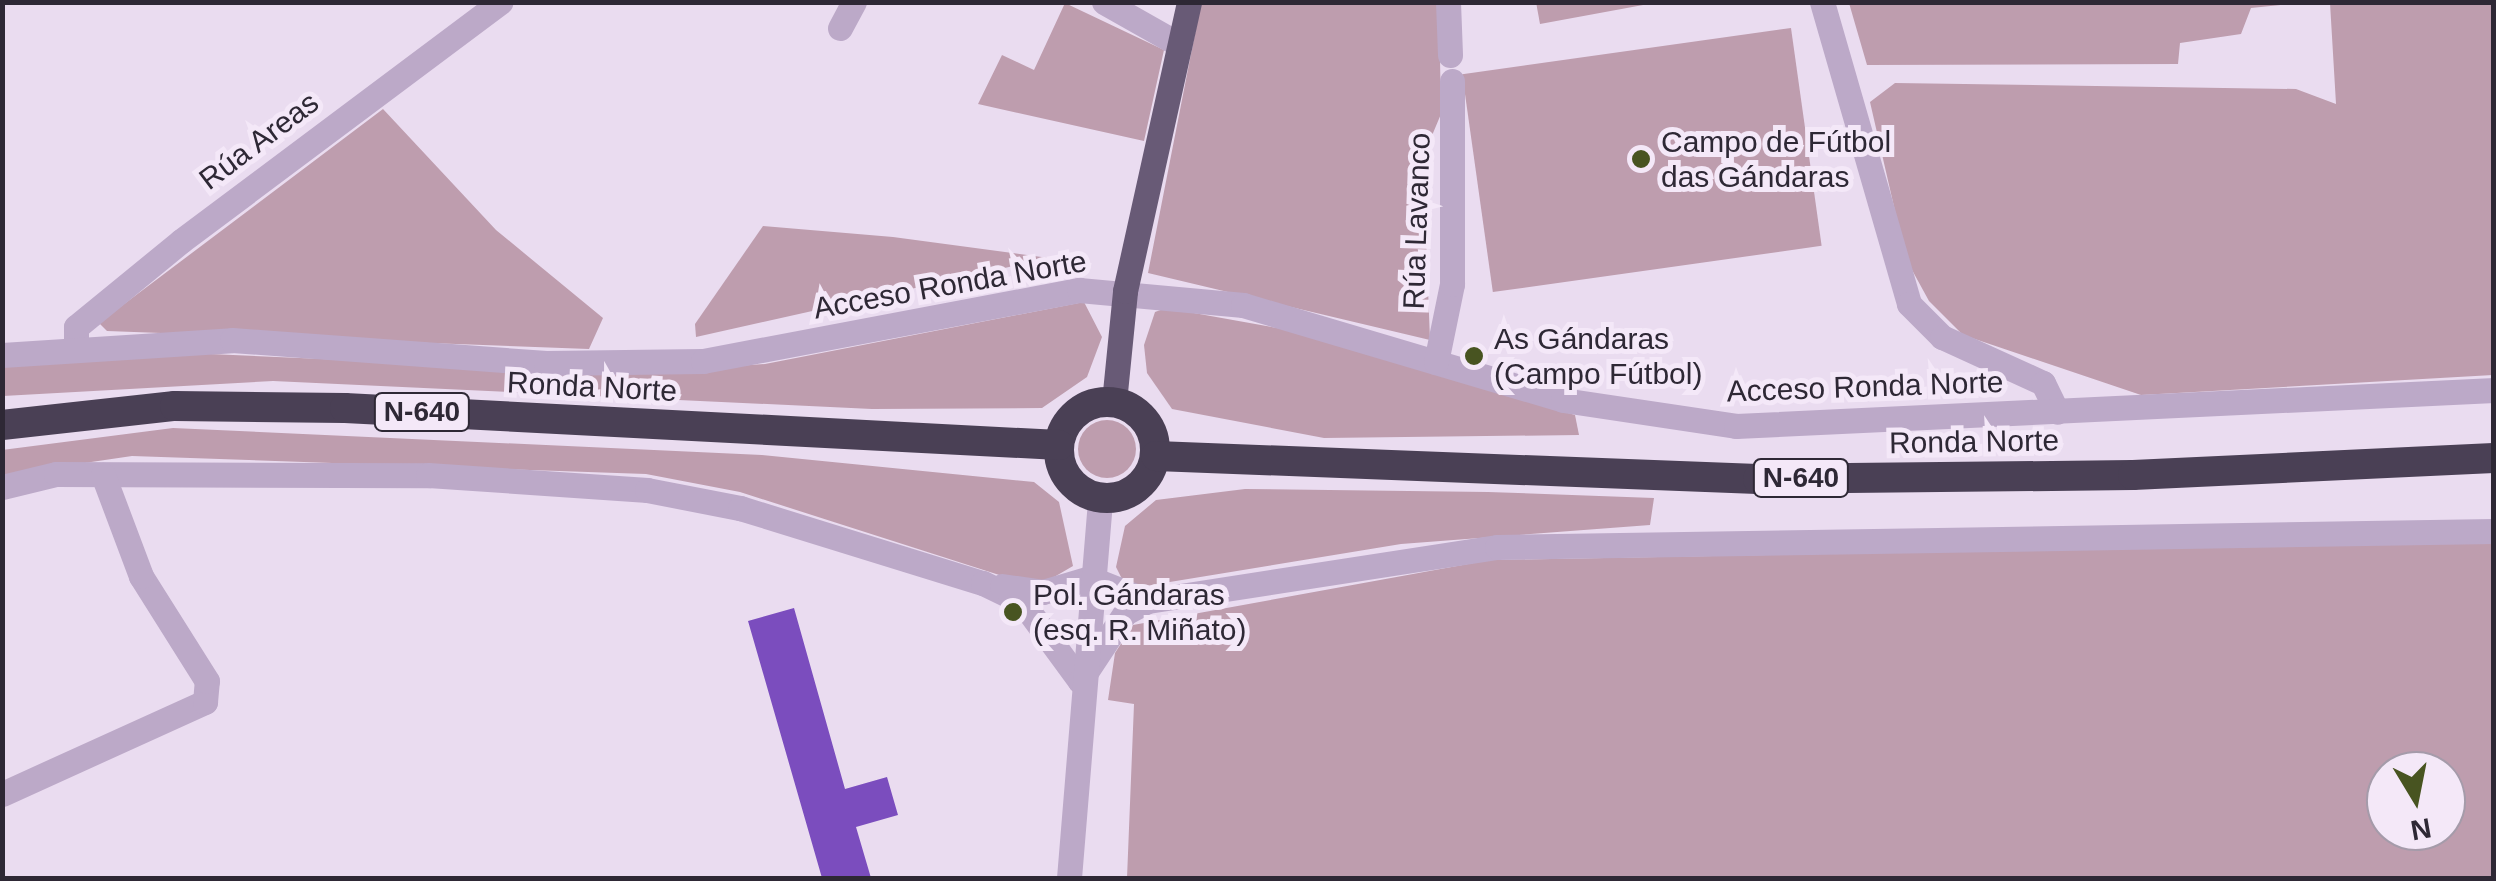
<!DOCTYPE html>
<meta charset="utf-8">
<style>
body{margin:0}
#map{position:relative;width:2496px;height:881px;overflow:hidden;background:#eadcf0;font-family:Helvetica,sans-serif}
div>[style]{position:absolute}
.green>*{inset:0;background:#be9dae;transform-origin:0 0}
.round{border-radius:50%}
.building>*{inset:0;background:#7b4dbe}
.minor>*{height:25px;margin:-12.5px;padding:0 12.5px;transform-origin:12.5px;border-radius:12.5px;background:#bca9c8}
.major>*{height:25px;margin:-12.5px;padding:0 12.5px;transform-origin:12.5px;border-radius:12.5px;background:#685a76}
.highway>*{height:30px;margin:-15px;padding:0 15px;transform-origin:15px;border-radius:15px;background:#4a4055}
.highway>.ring{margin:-15px;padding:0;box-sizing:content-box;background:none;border:30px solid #4a4055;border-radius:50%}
.dots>*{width:28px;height:28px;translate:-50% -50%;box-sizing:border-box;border:5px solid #f4e8f8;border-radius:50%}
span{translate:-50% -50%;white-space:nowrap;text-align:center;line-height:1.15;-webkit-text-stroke:10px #f4e8f8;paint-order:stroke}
.shield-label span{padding:2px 8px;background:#f4e8f8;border:2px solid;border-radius:8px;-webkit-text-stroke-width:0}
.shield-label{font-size:28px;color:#2e2835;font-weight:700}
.street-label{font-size:30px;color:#2e2835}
.poi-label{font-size:30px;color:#2e2835}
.left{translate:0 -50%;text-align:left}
.frame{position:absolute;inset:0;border:5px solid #2e2835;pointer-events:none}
.north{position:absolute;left:2366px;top:751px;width:100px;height:100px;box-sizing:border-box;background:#f4e8f8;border:2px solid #a59baa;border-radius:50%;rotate:170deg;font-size:28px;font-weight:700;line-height:40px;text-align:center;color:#2e2835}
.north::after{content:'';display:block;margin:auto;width:35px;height:45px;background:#485421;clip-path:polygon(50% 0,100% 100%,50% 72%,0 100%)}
</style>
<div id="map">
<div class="green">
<i style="clip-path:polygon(1536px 2px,1654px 2px,1654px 3px,1540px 24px)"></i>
<i style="clip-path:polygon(1065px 3px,1164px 50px,1144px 141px,978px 104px,1002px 55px,1034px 70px)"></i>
<i style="clip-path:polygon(1201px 3px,1439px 3px,1441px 114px,1423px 157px,1430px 340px,1148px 273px)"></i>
<i style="clip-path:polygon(1849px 3px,1849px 2px,2302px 3px,2251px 8px,2241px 34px,2180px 43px,2178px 64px,1867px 65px)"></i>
<i style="clip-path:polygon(2330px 3px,2493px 3px,2493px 375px,2141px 395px,1963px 335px,1929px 301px,1906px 259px,1870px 102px,1895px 83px,2296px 89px,2336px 104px)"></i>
<i style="left:1791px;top:28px;width:220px;height:332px;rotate:82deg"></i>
<i style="clip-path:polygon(383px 109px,496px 230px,603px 318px,589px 349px,107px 331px,99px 323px)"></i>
<i style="clip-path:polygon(763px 226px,893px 237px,1049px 258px,696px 337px,695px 324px)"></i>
<i style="clip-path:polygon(1084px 302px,1102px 337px,1087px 377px,1042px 408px,872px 409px,273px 381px,3px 396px,2px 366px,164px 352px,638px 373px,765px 364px)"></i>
<i style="clip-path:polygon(1166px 308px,1283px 329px,1575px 415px,1579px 435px,1324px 438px,1172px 409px,1147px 373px,1144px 345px,1155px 312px)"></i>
<i class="round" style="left:1078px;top:420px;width:58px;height:58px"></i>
<i style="clip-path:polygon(173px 428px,762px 455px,1034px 482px,1059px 502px,1073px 566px,1037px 587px,740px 492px,646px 474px,132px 456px,3px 475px,2px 450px)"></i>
<i style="clip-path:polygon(1245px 489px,1488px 492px,1654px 498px,1650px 525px,1401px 544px,1127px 589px,1116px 567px,1125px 526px,1156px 500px)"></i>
<i style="clip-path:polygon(evenodd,2493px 542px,2493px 878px,1127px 878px,1134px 704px,1108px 700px,1115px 653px,1133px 625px,1490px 560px,2493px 542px,2386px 771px,2446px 771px,2446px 831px,2386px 831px,2386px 771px)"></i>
</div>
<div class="building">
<i style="clip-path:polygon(794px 608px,845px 789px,887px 777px,898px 815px,856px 827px,871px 878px,822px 878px,748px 621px)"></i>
</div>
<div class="minor">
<i style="left:1104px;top:2px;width:87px;rotate:29.5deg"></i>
<i style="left:1448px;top:2px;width:53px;rotate:87.8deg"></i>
<i style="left:1822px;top:2px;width:314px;rotate:73.9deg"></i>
<i style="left:1909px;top:304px;width:47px;rotate:45deg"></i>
<i style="left:1942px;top:337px;width:111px;rotate:24.5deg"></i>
<i style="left:2043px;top:383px;width:32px;rotate:64deg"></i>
<i style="left:840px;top:28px;width:30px;rotate:-62deg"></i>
<i style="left:76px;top:344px;width:17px;rotate:-90deg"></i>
<i style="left:76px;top:327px;width:136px;rotate:-39.3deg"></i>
<i style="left:181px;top:241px;width:399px;rotate:-36.8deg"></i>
<i style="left:2px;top:355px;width:230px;rotate:-3.7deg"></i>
<i style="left:232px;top:340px;width:315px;rotate:4.2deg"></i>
<i style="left:546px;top:363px;width:157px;rotate:-0.7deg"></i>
<i style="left:703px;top:361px;width:383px;rotate:-10.7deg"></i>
<i style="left:1079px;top:290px;width:165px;rotate:5.2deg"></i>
<i style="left:1243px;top:305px;width:334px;rotate:16.5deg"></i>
<i style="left:1563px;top:400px;width:175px;rotate:8.5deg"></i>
<i style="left:1736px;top:426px;width:759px;rotate:-2.72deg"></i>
<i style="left:1436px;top:362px;width:80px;rotate:-78.4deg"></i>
<i style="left:1452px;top:284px;width:203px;rotate:-90deg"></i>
<i style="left:2px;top:487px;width:56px;rotate:-13.5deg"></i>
<i style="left:56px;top:474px;width:372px;rotate:0.2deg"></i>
<i style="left:428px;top:475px;width:220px;rotate:3.9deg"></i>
<i style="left:647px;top:490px;width:95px;rotate:11deg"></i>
<i style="left:740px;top:508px;width:254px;rotate:17.2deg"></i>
<i style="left:983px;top:583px;width:43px;rotate:26deg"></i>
<i style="left:1022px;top:602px;width:98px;rotate:53.7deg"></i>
<i style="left:1002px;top:586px;width:41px;rotate:8.3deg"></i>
<i style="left:1043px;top:592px;width:49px;rotate:-16.6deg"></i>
<i style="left:1090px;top:578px;width:62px;rotate:21.6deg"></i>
<i style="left:1080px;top:681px;width:82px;rotate:-56.5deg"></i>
<i style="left:1125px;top:613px;width:26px;rotate:-28deg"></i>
<i style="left:1148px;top:601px;width:353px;rotate:-8.8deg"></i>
<i style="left:1497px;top:547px;width:997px;rotate:-0.92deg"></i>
<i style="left:2px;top:794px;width:223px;rotate:-24.4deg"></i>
<i style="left:205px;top:702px;width:21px;rotate:-85deg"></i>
<i style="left:207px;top:681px;width:124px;rotate:-122.2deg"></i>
<i style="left:141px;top:576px;width:108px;rotate:-110.6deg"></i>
<i style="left:1069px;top:878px;width:382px;rotate:-85.3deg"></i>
</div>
<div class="major">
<i style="left:1114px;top:402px;width:112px;rotate:-84.3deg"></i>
<i style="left:1125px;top:291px;width:296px;rotate:-77.5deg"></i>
</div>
<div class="highway">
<i class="ring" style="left:1059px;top:402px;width:66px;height:66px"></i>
<i style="left:2px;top:425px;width:174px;rotate:-6.3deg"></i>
<i style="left:175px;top:406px;width:170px;rotate:0.7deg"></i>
<i style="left:345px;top:408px;width:715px;rotate:2.97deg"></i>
<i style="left:1156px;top:456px;width:602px;rotate:2.19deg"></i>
<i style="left:1758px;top:479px;width:375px;rotate:-0.6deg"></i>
<i style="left:2133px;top:475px;width:361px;rotate:-2.7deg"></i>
</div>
<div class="dots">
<i style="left:1641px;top:159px;background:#485421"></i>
<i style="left:1474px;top:356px;background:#485421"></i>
<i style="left:1013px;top:612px;background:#485421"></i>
</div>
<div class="shield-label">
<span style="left:422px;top:412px">N-640</span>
<span style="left:1801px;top:478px">N-640</span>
</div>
<div class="street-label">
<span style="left:259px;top:141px;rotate:-37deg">Rúa Areas</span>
<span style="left:1417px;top:221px;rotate:-88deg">Rúa Lavanco</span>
<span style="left:950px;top:285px;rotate:-10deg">Acceso Ronda Norte</span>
<span style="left:592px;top:387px;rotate:3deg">Ronda Norte</span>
<span style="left:1865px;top:387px;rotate:-2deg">Acceso Ronda Norte</span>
<span style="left:1974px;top:442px;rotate:-1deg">Ronda Norte</span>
</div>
<div class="poi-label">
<span class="left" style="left:1661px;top:159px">Campo de Fútbol<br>das Gándaras</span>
<span class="left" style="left:1494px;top:356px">As Gándaras<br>(Campo Fútbol)</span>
<span class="left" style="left:1033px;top:612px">Pol. Gándaras<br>(esq. R. Miñato)</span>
</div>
<div class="frame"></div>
<div class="north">N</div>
</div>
